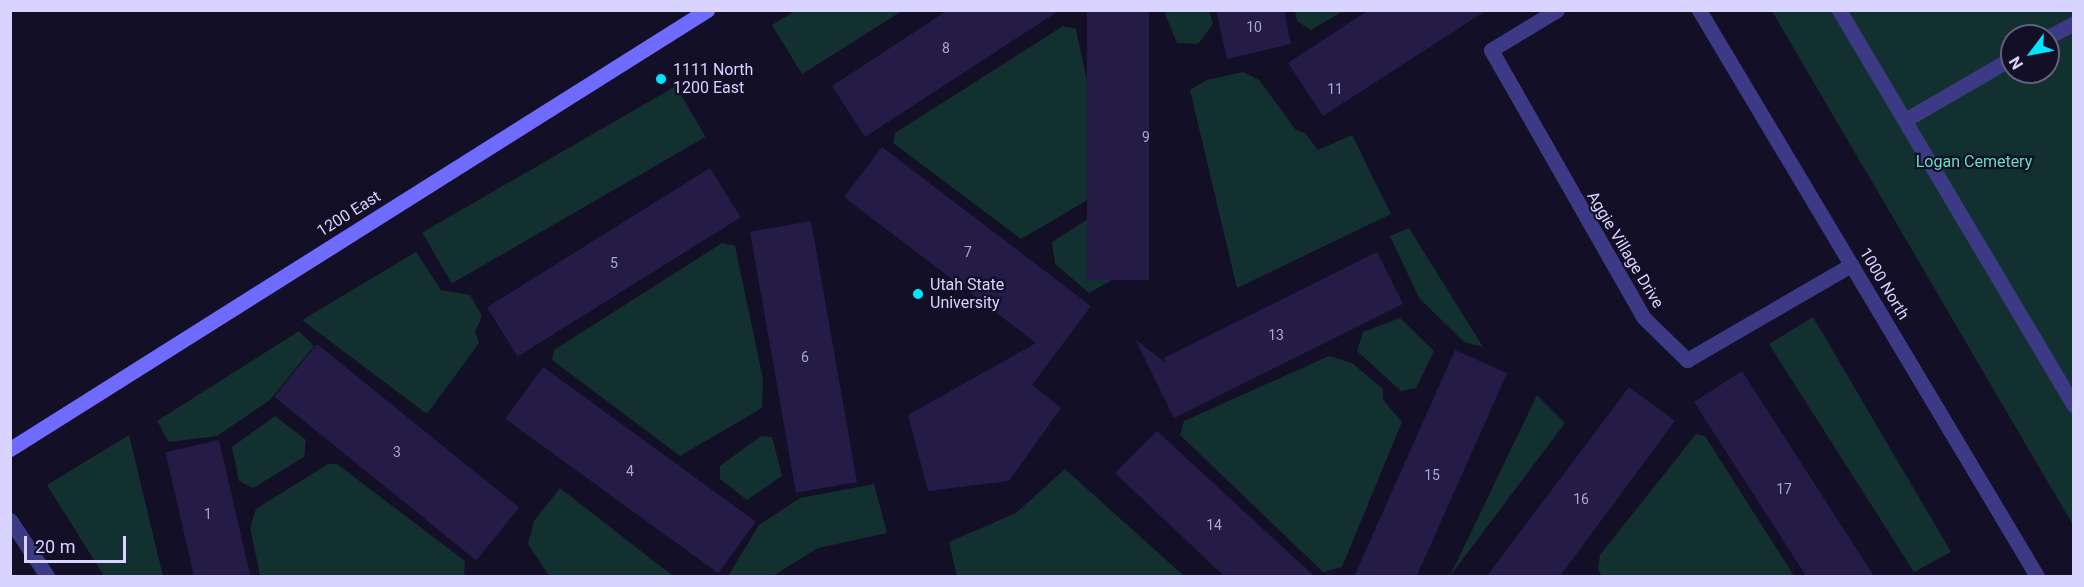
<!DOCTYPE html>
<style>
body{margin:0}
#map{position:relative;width:2084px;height:587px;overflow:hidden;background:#130f26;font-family:Roboto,sans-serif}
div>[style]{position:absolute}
.green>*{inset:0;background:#12302f;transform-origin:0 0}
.building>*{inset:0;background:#241b47;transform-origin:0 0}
.service>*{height:15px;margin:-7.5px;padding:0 7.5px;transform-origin:7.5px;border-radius:7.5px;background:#3d3a85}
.minor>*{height:15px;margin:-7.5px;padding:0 7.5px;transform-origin:7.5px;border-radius:7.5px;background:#3d3a85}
.tertiary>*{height:15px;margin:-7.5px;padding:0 7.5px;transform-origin:7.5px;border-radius:7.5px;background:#3d3a85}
.secondary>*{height:15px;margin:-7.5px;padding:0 7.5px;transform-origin:7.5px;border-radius:7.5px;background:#6f6bff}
.dots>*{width:16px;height:16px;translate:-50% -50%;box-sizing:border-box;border:3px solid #130f26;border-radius:50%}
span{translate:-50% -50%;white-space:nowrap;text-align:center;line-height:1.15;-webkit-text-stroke:4.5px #130f26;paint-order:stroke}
.number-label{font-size:14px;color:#aca6d1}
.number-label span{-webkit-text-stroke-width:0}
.poi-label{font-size:16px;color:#d9d4ff}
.left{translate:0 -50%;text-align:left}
.park-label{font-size:16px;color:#5fe0c0}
.street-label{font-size:16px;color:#d9d4ff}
.frame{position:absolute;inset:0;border:12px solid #d9d4ff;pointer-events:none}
.north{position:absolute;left:2000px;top:24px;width:60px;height:60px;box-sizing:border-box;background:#130f26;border:2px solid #625e7d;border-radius:50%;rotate:238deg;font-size:16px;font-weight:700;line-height:24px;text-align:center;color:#d9d4ff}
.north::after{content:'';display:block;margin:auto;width:21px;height:27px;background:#00e5ff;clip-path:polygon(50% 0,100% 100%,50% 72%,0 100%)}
.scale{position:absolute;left:24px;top:536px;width:102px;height:27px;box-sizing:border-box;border:3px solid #d9d4ff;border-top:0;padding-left:8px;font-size:18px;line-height:21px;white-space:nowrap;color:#d9d4ff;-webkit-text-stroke:4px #130f26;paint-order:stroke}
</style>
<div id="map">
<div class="green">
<i style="clip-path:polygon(795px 11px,795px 10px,902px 11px,802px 74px,772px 25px)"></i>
<i style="clip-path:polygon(1164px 11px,1209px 11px,1213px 24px,1198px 44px,1177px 43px)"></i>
<i style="clip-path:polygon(1295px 11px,1295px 10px,1343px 11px,1311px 30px,1297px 21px)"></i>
<i style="clip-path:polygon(evenodd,1772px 11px,2073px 11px,2073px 525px,1772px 11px,2012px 36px,2048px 36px,2048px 72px,2012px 72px,2012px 36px)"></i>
<i style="clip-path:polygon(1063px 26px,1076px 29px,1104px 162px,1103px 191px,1021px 239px,893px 143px,895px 133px)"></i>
<i style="clip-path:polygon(1243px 72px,1259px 80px,1296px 130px,1305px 133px,1318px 150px,1352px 135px,1391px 214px,1237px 288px,1190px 90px,1207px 80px)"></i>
<i style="left:676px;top:86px;width:59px;height:293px;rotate:60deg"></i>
<i style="clip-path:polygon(1110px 212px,1125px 224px,1133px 268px,1089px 293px,1055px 264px,1052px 242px,1096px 214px)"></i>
<i style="clip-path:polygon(1409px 228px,1483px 347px,1464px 342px,1419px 298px,1390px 236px)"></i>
<i style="clip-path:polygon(722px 243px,735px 246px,763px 379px,762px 408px,680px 456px,552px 360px,554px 350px)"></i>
<i style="clip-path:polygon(416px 252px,441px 290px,470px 295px,482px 316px,475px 332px,479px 343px,427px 414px,302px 320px)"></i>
<i style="clip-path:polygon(1813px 317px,1951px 552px,1914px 572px,1769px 344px)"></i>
<i style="clip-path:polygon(1400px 318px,1434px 351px,1416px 388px,1401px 391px,1357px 351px,1363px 332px)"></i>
<i style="clip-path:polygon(299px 331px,314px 346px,270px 400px,217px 436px,169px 442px,157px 421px)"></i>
<i style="clip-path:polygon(1329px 356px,1352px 363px,1383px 389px,1383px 400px,1402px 422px,1342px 567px,1323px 572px,1180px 435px,1184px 421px)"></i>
<i style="clip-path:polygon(1537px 395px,1565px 423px,1450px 576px)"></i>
<i style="clip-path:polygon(275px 416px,306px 440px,304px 457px,253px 488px,239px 481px,232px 447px)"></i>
<i style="clip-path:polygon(1696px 434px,1705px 436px,1794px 576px,1602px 576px,1598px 570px,1600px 555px)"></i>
<i style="clip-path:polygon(129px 435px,163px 576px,104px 576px,47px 485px)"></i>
<i style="clip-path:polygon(761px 436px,772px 437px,782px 476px,747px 500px,720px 479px,720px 466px)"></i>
<i style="clip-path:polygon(328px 464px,337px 464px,465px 561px,464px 576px,260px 576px,250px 527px,256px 509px)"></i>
<i style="clip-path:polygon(1065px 469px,1184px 576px,957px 576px,949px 542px,1016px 513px)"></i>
<i style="clip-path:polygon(874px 484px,887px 533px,818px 548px,773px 576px,728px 576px,759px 525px,800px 498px)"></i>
<i style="clip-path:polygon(560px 488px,673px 576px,549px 576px,528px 544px,534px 521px)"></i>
</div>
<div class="building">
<i style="clip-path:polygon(948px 10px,1060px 10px,865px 137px,832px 86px)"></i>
<i style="left:1087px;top:10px;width:62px;height:270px"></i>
<i style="clip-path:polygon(1216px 10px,1284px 10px,1291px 44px,1227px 59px)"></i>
<i style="clip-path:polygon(1369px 10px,1487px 10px,1323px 116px,1288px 63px)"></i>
<i style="clip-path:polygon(882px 147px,1091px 306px,1032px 385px,1061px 408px,1009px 481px,928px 491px,908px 415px,1036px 343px,844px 197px)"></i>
<i style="left:710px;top:168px;width:58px;height:263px;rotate:58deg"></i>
<i style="left:811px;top:221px;width:265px;height:62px;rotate:80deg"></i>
<i style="clip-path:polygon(1377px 252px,1403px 304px,1174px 418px,1135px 339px,1166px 363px,1164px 358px)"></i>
<i style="left:317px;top:344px;width:260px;height:68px;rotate:39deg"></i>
<i style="left:1455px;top:350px;width:57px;height:247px;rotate:24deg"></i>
<i style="left:543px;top:367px;width:263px;height:64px;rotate:36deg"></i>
<i style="clip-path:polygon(1742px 371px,1874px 576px,1806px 576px,1694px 402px)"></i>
<i style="clip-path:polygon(1629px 387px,1675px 421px,1560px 576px,1487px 576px)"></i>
<i style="clip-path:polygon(1157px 431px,1314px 576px,1224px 576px,1115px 473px)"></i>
<i style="left:219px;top:440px;width:140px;height:55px;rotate:77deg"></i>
</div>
<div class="service">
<i style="left:1557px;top:10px;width:77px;rotate:148.8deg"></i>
<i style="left:1491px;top:50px;width:307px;rotate:60.3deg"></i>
<i style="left:1643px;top:317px;width:62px;rotate:44.3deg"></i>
<i style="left:1687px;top:360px;width:190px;rotate:-30.1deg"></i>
<i style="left:1839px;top:10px;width:460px;rotate:59.3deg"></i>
<i style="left:2048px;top:37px;width:30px;rotate:-28deg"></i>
<i style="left:1905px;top:120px;width:124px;rotate:-30.1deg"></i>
</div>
<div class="minor">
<i style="left:10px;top:520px;width:67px;rotate:56.5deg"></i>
</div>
<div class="tertiary">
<i style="left:1699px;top:10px;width:659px;rotate:59.16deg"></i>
</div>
<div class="secondary">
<i style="left:10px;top:449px;width:824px;rotate:-32.2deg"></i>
</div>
<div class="dots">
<i style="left:661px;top:79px;background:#00e5ff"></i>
<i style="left:918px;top:294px;background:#00e5ff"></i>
</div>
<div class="number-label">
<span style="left:1254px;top:27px">10</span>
<span style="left:946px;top:48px">8</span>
<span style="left:1335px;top:89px">11</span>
<span style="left:1146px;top:137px">9</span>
<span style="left:968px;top:252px">7</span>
<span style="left:614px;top:263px">5</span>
<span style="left:1276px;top:335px">13</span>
<span style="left:805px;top:357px">6</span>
<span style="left:397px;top:452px">3</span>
<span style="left:630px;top:471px">4</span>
<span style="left:1432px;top:475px">15</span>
<span style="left:1784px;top:489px">17</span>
<span style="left:1581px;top:499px">16</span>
<span style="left:208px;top:514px">1</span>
<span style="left:1214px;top:525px">14</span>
</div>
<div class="poi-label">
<span class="left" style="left:673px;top:79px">1111 North<br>1200 East</span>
<span class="left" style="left:930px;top:294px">Utah State<br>University</span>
</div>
<div class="park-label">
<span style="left:1974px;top:162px">Logan Cemetery</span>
</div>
<div class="street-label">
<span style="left:349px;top:214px;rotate:-32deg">1200 East</span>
<span style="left:1625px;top:250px;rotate:59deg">Aggie Village Drive</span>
<span style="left:1884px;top:284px;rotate:59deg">1000 North</span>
</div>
<div class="frame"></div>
<div class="north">N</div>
<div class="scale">20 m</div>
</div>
